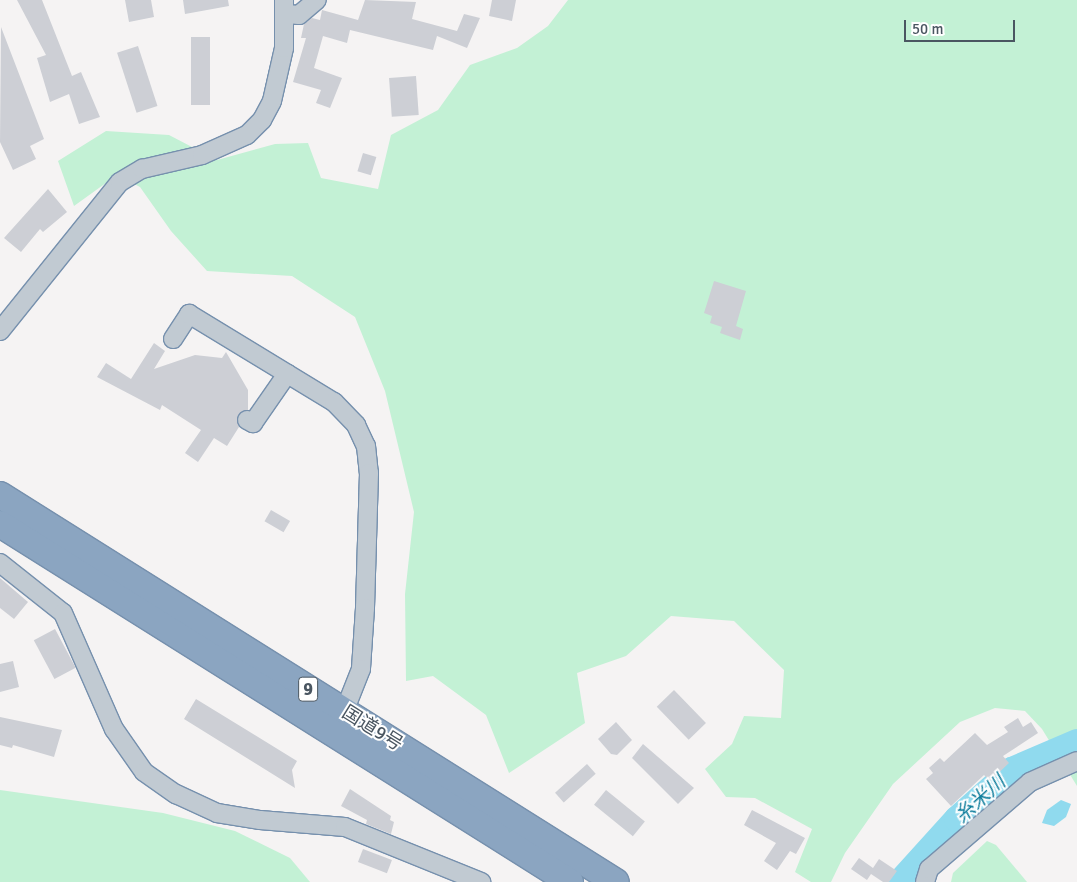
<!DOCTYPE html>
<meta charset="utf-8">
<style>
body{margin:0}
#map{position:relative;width:1077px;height:882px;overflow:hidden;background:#f5f3f3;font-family:Signika,"Noto Sans JP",sans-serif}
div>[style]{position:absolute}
.green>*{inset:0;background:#c3f1d5}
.water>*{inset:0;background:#90daee}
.river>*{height:26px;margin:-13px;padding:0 13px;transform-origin:13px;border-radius:13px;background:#90daee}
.building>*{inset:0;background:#cdcfd5;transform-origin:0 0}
.roads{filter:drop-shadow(1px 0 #7690ad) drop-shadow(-1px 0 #7690ad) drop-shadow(0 1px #7690ad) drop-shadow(0 -1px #7690ad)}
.minor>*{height:18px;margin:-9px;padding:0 9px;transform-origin:9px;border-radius:9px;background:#c1cad2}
.highway>*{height:26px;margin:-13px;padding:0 13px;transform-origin:13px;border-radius:13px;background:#8ba5c1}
span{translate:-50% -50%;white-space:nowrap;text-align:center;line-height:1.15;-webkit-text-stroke:4px #fff;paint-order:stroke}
.shield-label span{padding:1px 4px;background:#fff;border:1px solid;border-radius:4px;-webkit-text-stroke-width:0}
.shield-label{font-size:18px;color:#4a5661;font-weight:700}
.street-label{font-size:19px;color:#4a5661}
.water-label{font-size:20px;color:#0c7c9b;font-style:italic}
.scale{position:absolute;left:904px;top:20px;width:111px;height:22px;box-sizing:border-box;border:2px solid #4a5661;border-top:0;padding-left:6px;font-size:15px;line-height:18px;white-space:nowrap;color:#4a5661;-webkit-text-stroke:4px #fff;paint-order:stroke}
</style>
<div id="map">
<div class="green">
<i style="clip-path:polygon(568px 0,1077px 0,1077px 786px,1042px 729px,1025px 711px,995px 708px,960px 722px,893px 784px,845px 853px,831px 882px,811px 882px,795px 872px,812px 829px,755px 798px,726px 797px,705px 769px,732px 744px,744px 716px,781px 718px,784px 670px,734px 621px,671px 616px,626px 656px,577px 673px,585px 723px,509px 773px,486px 715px,433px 676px,406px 681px,405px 594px,414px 512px,385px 391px,355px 317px,292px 276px,207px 271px,171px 231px,140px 187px,117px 175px,74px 206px,58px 161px,106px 131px,169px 135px,217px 160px,275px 144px,308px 143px,321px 178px,378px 189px,391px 135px,438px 110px,470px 65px,517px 48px,548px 26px)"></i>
<i style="clip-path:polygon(0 790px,163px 813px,235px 831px,290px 858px,310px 882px,0 882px)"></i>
<i style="clip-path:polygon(987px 841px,996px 845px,1027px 882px,951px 882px,953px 873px)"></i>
</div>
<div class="water">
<i style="clip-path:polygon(1061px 800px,1071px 804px,1066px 817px,1054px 826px,1042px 823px,1047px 810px)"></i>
</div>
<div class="river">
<i style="left:900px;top:882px;width:85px;rotate:-47.9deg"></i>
<i style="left:957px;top:819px;width:74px;rotate:-41.7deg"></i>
<i style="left:1012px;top:770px;width:71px;rotate:-23.3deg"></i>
</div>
<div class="building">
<i style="clip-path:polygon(17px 0,42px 0,72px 76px,81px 72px,100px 117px,79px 124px,69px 94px,50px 102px,37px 58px,46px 55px)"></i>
<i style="clip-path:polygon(125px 0,151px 0,154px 17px,129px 22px)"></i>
<i style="clip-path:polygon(183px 0,228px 0,229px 6px,185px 14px)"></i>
<i style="clip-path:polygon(365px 0,416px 2px,412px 19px,457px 31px,464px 14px,480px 18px,467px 48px,437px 36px,433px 50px,350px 30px,347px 43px,323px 36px,314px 68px,342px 78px,330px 108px,316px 103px,321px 90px,293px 82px,306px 38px,301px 38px,304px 24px,312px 18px,320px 20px,322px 10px,358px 20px)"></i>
<i style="clip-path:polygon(492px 0,516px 0,512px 21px,489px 16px)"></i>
<i style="clip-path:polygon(1px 27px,44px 139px,30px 146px,36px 159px,13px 170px,0 142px)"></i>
<i style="left:191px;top:37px;width:19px;height:68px"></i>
<i style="left:138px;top:46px;width:63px;height:22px;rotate:72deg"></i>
<i style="left:416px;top:76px;width:39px;height:27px;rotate:86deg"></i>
<i style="left:363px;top:153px;width:14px;height:19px;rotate:17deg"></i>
<i style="clip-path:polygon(48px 189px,67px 212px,43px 232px,40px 229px,21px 252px,4px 238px)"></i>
<i style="clip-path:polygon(714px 281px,746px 291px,736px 326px,743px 329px,740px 340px,720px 333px,722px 327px,710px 323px,712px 316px,704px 313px)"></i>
<i style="clip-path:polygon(154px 343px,165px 351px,154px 369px,195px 355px,222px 358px,226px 352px,248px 390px,248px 410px,238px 415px,239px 427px,227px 446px,214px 438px,198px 462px,185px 453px,201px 430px,162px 405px,160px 410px,97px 377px,106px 363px,131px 379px)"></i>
<i style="left:271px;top:510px;width:22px;height:13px;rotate:30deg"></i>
<i style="clip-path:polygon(0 578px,28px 602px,14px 619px,0 608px)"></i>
<i style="left:55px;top:629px;width:44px;height:24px;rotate:62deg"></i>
<i style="clip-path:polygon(13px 661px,19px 687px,0 692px,0 664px)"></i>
<i style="left:674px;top:690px;width:46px;height:24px;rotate:46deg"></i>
<i style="clip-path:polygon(196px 699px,297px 761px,292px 770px,295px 788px,184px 719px)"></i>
<i style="clip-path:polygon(0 717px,62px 730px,54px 757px,13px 745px,12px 748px,0 745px)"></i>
<i style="clip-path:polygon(1018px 718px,1023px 727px,1031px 722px,1038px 733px,1003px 756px,1009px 763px,990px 781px,984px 775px,951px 806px,926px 779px,933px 773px,929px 768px,940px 758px,944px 762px,975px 733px,987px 745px,1008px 732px,1004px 727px)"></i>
<i style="clip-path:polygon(616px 722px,632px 740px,617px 755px,611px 754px,598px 739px)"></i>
<i style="clip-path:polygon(643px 744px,694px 788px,678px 804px,632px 758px)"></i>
<i style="left:587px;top:764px;width:13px;height:43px;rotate:48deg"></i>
<i style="clip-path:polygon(350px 789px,391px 816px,390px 820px,394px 822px,391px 834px,366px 824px,367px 820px,341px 806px)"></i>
<i style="left:606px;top:790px;width:50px;height:19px;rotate:39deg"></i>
<i style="clip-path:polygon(752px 810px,805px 838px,796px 854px,790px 851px,777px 870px,764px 861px,776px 843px,744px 825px)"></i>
<i style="left:363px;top:849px;width:31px;height:14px;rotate:21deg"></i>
<i style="clip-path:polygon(859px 858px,873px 868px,879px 859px,897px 871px,889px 882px,883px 882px,871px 874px,867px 880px,851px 869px)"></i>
</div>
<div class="roads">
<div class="minor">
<i style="left:286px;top:14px;width:13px;rotate:4deg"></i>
<i style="left:299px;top:15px;width:23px;rotate:-40deg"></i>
<i style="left:0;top:331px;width:191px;rotate:-51.2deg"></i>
<i style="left:120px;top:182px;width:26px;rotate:-31deg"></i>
<i style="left:142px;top:169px;width:62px;rotate:-13.1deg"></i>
<i style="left:202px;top:155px;width:49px;rotate:-24deg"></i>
<i style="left:247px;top:135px;width:21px;rotate:-45deg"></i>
<i style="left:262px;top:120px;width:21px;rotate:-62deg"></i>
<i style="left:272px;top:101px;width:54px;rotate:-77.2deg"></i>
<i style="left:284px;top:48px;width:48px;rotate:-90deg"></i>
<i style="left:173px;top:339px;width:30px;rotate:-57deg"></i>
<i style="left:189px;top:314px;width:170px;rotate:31.3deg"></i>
<i style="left:334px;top:402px;width:32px;rotate:46deg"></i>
<i style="left:356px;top:425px;width:23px;rotate:65deg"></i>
<i style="left:366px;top:446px;width:27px;rotate:84deg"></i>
<i style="left:369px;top:473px;width:135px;rotate:91.7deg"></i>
<i style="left:365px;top:608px;width:61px;rotate:93.8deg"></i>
<i style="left:361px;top:669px;width:46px;rotate:111.6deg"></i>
<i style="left:247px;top:420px;width:7px;rotate:27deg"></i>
<i style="left:253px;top:423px;width:60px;rotate:-55.2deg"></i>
<i style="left:0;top:563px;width:80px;rotate:38.4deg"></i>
<i style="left:63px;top:613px;width:127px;rotate:66.3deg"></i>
<i style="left:114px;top:729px;width:52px;rotate:55.1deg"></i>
<i style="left:144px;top:772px;width:39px;rotate:35deg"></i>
<i style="left:176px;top:794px;width:45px;rotate:24.9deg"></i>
<i style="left:217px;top:813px;width:44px;rotate:9.2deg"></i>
<i style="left:260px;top:820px;width:85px;rotate:4.7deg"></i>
<i style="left:345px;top:827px;width:147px;rotate:22deg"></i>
<i style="left:925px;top:882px;width:14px;rotate:-73deg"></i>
<i style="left:929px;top:869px;width:133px;rotate:-40.7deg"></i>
<i style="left:1030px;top:782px;width:51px;rotate:-24.1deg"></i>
</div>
<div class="highway">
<i style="left:0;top:495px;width:727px;rotate:32.14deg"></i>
<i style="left:0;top:524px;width:673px;rotate:32.13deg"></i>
</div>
</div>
<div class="shield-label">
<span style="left:308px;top:689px">9</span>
</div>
<div class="street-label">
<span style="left:372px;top:729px;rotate:32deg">国道9号</span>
</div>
<div class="water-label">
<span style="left:980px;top:799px;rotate:-42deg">糸米川</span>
</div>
<div class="scale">50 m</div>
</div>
